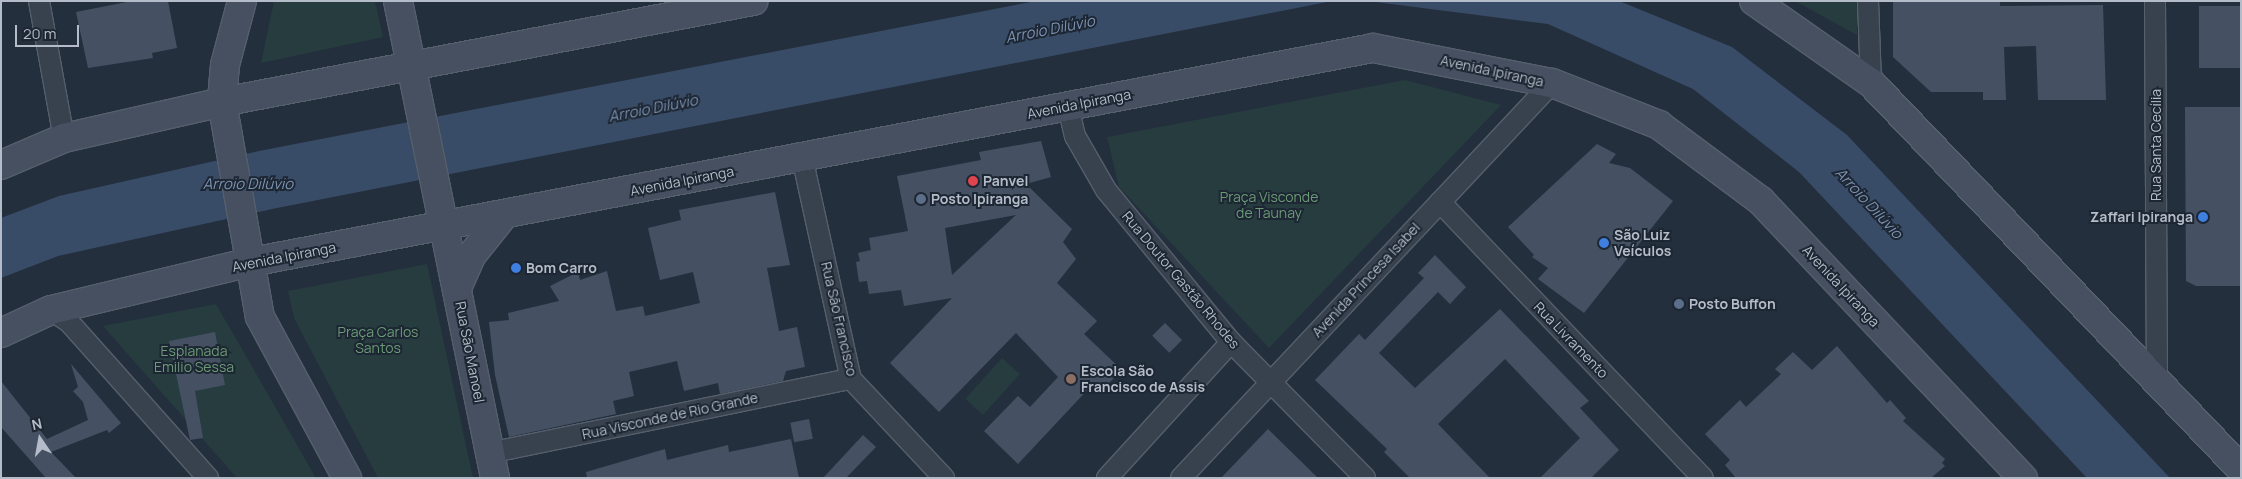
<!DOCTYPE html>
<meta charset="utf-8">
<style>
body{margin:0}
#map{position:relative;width:2242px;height:479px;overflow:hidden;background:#242f3e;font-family:Manrope,sans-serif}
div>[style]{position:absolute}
.green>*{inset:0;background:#263c3f;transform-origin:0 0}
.water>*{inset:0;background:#394c67}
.building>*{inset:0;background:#455162;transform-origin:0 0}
.roads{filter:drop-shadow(1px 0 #565f6c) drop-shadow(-1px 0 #565f6c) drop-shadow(0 1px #565f6c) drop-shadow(0 -1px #565f6c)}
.minor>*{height:20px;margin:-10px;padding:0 10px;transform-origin:10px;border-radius:10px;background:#38414e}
.secondary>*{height:28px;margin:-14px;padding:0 14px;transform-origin:14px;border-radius:14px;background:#465061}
.dots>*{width:14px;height:14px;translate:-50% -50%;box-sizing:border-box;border:2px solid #1d2633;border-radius:50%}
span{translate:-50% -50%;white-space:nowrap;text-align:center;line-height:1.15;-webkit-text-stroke:4px #1d2633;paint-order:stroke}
.street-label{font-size:14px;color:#b4bcc9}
.poi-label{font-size:14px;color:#b4bcc9;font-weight:700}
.left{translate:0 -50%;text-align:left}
.right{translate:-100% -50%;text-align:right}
.park-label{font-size:14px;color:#6b9a76}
.water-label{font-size:15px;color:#7c92b1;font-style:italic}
.frame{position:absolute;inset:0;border:2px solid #b4bcc9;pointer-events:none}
.north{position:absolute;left:15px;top:414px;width:50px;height:50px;-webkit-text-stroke:4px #1d2633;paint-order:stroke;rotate:348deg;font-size:14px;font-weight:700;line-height:20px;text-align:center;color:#b4bcc9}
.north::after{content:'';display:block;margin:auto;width:18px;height:22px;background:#b4bcc9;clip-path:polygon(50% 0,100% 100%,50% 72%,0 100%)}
.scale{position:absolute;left:15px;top:25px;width:64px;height:22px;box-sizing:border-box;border:2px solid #b4bcc9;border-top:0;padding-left:6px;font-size:15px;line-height:18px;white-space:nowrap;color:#b4bcc9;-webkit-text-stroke:4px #1d2633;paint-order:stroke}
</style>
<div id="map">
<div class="green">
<i style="clip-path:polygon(274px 1px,375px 1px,383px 37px,261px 63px)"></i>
<i style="clip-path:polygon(1795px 1px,1857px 1px,1857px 35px)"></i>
<i style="clip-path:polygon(1405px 80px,1501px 105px,1269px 348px,1119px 187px,1107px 137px)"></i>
<i style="clip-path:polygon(427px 264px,473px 478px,378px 478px,294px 318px,288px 291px)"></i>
<i style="clip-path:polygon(216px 304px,316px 478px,237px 478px,103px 326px)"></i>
<i style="left:1002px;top:358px;width:24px;height:55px;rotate:42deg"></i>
</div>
<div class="water">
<i style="clip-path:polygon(1036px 1px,1332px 1px,272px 209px,58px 256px,1px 278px,1px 218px,59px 196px,259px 151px)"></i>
<i style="clip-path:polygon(1368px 1px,1619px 1px,1732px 47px,1847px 135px,2170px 478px,2087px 478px,1799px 172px,1693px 89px,1548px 24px)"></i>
</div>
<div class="building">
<i style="clip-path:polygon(132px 1px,168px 1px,177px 48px,152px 53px,153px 58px,88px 68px,76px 12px)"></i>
<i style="clip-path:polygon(1893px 1px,2000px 1px,2000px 6px,2103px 5px,2106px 100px,2038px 100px,2036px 46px,2004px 47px,2006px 100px,1983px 100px,1983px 92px,1931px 92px,1893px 57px)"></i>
<i style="left:2199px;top:6px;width:42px;height:62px"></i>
<i style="clip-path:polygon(2185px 107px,2241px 107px,2241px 286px,2196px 286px,2186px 281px)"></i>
<i style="clip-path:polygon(evenodd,1041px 141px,1051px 177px,1026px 184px,1072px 229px,1063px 242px,1076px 259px,1057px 283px,1097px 321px,1084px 334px,1122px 370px,1100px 392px,1092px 385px,1018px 464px,984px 431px,1018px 396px,1030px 407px,1058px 377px,1016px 333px,939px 412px,890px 363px,952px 298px,904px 306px,901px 290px,869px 294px,867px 281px,859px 282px,856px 262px,860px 261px,858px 253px,871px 250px,869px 238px,908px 231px,897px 176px,981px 160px,979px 152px,1041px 141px,1016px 215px,952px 275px,945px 228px,1016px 215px)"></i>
<i style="clip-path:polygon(1597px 144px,1616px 154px,1609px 163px,1630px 168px,1673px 201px,1584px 313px,1538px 279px,1548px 268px,1532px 257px,1534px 255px,1508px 227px)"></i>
<i style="clip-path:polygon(775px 192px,790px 265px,767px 268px,779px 331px,797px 327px,805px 367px,786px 371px,783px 381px,720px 394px,718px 383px,684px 391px,677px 361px,629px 372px,634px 396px,613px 401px,616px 414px,509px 437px,495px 375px,489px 322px,509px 320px,508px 313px,559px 301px,550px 286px,578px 272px,580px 280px,607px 271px,616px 311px,643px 306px,645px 316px,700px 303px,693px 272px,660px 280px,648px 228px,681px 220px,679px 210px)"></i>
<i style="clip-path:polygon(1435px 255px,1466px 287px,1450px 304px,1438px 292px,1379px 353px,1415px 388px,1500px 309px,1589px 401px,1580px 408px,1619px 450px,1591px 478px,1540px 478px,1580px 438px,1505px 359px,1438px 424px,1490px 478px,1410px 478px,1384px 452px,1387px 449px,1315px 380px,1359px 334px,1365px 340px,1424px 278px,1418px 273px)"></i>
<i style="left:1165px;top:323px;width:24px;height:18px;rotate:45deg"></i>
<i style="clip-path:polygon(215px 332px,225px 385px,195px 391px,203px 438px,190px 440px,169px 341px)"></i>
<i style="clip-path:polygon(1837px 346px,1887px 403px,1890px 400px,1906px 418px,1903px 421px,1945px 459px,1942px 463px,1945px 466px,1931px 478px,1736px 478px,1725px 465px,1730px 460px,1705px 434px,1740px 400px,1746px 407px,1781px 374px,1775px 369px,1793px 352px,1812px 370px)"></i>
<i style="clip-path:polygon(71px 364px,121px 423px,109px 433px,107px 430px,51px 452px,76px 478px,46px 478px,1px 427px,1px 381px,47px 439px,88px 420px,83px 402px,73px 391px,78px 387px)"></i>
<i style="left:809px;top:419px;width:20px;height:19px;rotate:79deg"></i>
<i style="clip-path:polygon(1268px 429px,1318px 478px,1221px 478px)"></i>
<i style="clip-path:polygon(863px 435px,876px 447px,846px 478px,823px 478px)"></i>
<i style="clip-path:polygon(791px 439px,799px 478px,587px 478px,586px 472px,665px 449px,667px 460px,728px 445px,729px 452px)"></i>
</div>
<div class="roads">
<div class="minor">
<i style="left:39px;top:1px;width:139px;rotate:79.7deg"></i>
<i style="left:1868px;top:1px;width:82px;rotate:87.9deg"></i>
<i style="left:2155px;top:1px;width:377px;rotate:89.7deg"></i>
<i style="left:1068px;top:106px;width:31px;rotate:77deg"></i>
<i style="left:1075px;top:136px;width:62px;rotate:60.1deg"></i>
<i style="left:1106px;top:190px;width:197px;rotate:50.6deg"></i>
<i style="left:1231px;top:342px;width:191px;rotate:45.4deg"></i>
<i style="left:802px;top:157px;width:227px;rotate:77.6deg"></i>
<i style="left:851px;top:379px;width:136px;rotate:46.8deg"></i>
<i style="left:1440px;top:202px;width:381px;rotate:46.4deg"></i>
<i style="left:51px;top:310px;width:22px;rotate:34deg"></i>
<i style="left:69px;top:322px;width:209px;rotate:48.3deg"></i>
<i style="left:489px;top:453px;width:369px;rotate:-11.6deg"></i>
<i style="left:1107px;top:478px;width:184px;rotate:-47.6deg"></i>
<i style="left:1181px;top:478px;width:542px;rotate:-46.79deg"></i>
</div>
<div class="secondary">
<i style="left:242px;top:1px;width:66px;rotate:104.9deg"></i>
<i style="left:225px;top:65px;width:37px;rotate:95deg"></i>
<i style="left:222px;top:102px;width:218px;rotate:80deg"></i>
<i style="left:260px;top:317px;width:183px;rotate:61.6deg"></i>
<i style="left:398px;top:1px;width:487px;rotate:78.5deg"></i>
<i style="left:1754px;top:1px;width:143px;rotate:35deg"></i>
<i style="left:1871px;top:83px;width:535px;rotate:46.21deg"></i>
<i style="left:1px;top:165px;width:69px;rotate:-23.2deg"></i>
<i style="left:64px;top:138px;width:162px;rotate:-12.8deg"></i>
<i style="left:222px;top:102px;width:541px;rotate:-10.77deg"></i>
<i style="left:457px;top:288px;width:35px;rotate:-66deg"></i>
<i style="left:471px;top:256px;width:51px;rotate:-51.3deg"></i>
<i style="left:1px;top:333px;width:55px;rotate:-24.7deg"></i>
<i style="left:51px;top:310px;width:206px;rotate:-13.5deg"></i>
<i style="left:251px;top:262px;width:1142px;rotate:-10.8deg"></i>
<i style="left:1373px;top:48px;width:182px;rotate:11.1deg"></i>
<i style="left:1552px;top:83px;width:115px;rotate:21.4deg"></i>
<i style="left:1659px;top:125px;width:127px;rotate:36.7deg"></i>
<i style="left:1761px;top:201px;width:381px;rotate:46.6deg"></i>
</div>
</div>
<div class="dots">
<i style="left:973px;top:181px;background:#e0444e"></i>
<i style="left:921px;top:199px;background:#5c6f8a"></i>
<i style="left:2203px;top:217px;background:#3f7fe0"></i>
<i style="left:1604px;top:243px;background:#3f7fe0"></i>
<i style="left:516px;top:268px;background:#3f7fe0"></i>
<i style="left:1679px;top:304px;background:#5c6f8a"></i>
<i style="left:1071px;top:379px;background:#8d6e63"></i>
</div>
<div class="street-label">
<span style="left:1492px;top:71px;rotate:12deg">Avenida Ipiranga</span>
<span style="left:1079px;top:104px;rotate:-11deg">Avenida Ipiranga</span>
<span style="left:2156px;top:145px;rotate:-90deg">Rua Santa Cecília</span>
<span style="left:682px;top:181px;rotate:-11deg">Avenida Ipiranga</span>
<span style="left:284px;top:257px;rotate:-11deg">Avenida Ipiranga</span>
<span style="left:1181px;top:280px;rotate:50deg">Rua Doutor Gastão Rhodes</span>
<span style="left:1366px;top:280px;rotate:-47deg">Avenida Princesa Isabel</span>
<span style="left:1841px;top:286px;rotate:47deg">Avenida Ipiranga</span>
<span style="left:839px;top:319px;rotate:77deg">Rua São Francisco</span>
<span style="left:1571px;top:340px;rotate:46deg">Rua Livramento</span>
<span style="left:470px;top:352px;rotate:79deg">Rua São Manoel</span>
<span style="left:670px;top:416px;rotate:-12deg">Rua Visconde de Rio Grande</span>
</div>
<div class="poi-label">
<span class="left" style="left:983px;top:181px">Panvel</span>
<span class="left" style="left:931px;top:199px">Posto Ipiranga</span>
<span class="right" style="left:2193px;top:217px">Zaffari Ipiranga</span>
<span class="left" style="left:1614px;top:243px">São Luiz<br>Veículos</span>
<span class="left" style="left:526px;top:268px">Bom Carro</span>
<span class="left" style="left:1689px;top:304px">Posto Buffon</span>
<span class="left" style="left:1081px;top:379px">Escola São<br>Francisco de Assis</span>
</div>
<div class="park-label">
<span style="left:1269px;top:205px">Praça Visconde<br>de Taunay</span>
<span style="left:378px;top:340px">Praça Carlos<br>Santos</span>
<span style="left:194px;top:359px">Esplanada<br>Emilio Sessa</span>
</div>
<div class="water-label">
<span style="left:1050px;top:29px;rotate:-11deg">Arroio Dilúvio</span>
<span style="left:653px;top:108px;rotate:-11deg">Arroio Dilúvio</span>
<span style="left:248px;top:184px">Arroio Dilúvio</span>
<span style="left:1869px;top:203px;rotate:47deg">Arroio Dilúvio</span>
</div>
<div class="frame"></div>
<div class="north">N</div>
<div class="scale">20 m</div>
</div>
